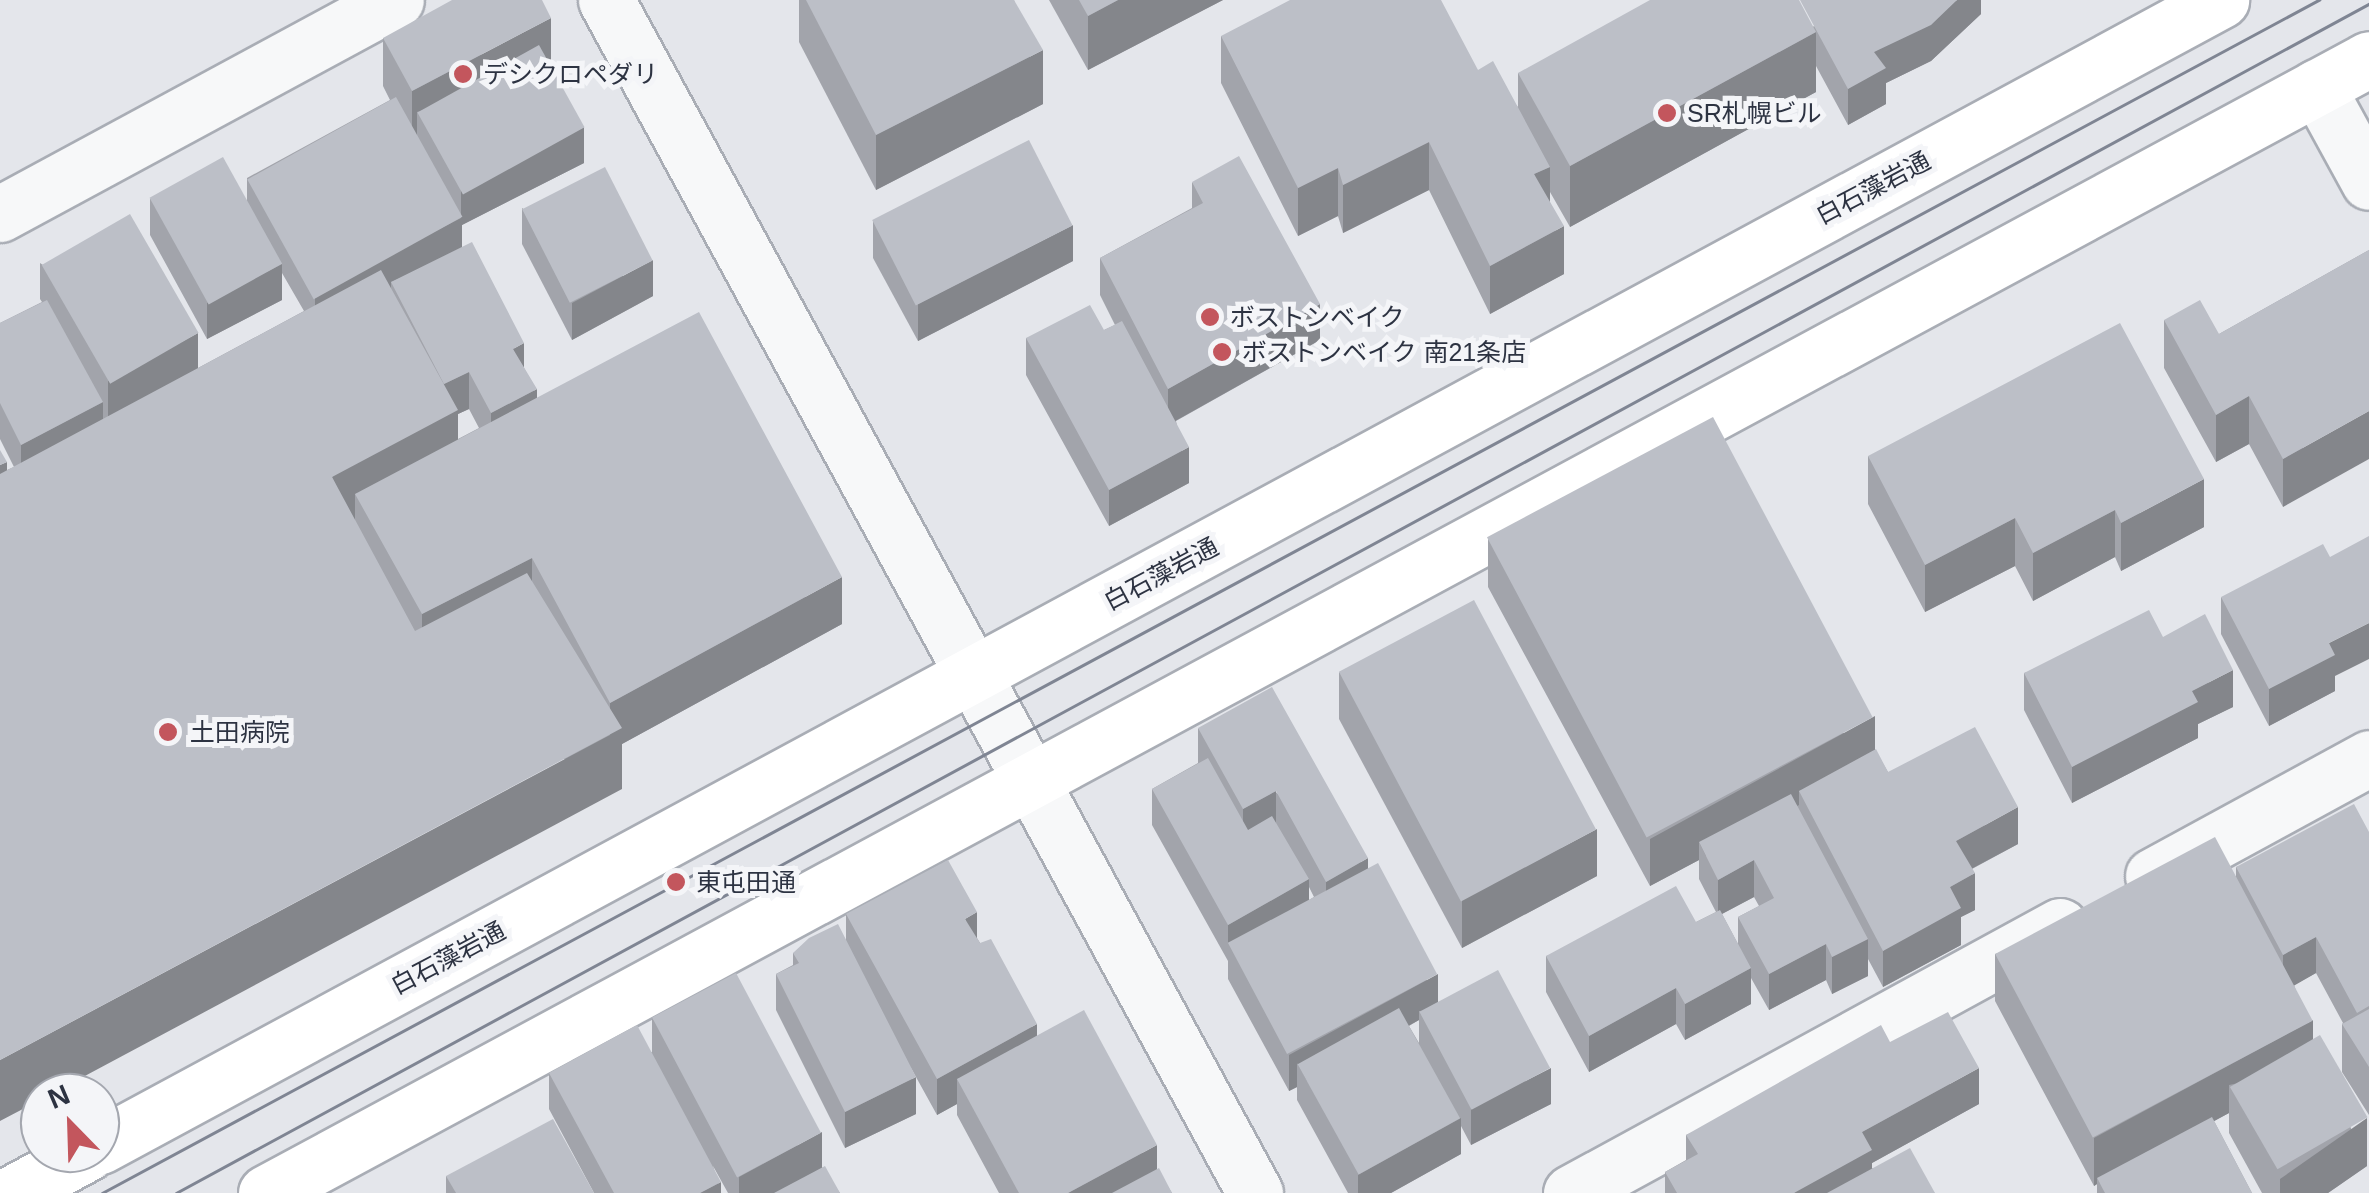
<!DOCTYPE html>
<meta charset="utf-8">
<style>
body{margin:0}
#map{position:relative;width:2369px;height:1193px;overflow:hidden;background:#e4e6eb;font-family:Arial,"Noto Sans JP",sans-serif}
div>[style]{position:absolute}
.roads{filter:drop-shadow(2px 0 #a9adb5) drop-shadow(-2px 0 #a9adb5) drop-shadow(0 2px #a9adb5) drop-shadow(0 -2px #a9adb5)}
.street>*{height:55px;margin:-27.5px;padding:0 27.5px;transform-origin:27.5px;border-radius:27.5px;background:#f7f8f9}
.secondary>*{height:55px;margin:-27.5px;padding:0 27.5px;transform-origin:27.5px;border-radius:27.5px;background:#fff}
.tram>*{height:2.5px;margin:-1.25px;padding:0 1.25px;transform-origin:1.25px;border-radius:1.25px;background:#7f8593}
.wall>*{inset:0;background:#a2a4ab}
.shaded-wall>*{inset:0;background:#84868b}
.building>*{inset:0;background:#bcbfc7;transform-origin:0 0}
.dots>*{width:28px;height:28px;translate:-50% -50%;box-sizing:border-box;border:5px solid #f4f5f8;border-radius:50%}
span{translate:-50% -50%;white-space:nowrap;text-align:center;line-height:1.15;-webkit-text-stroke:10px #f4f5f8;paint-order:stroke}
.poi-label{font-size:25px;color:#2d3342}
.left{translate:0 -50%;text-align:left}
.street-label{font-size:25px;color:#2d3342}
.north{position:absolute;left:20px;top:1073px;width:100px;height:100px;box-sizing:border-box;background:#f4f5f8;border:2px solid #a4a7af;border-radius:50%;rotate:337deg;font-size:28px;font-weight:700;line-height:40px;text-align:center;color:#2d3342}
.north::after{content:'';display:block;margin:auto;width:35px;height:45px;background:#c3565d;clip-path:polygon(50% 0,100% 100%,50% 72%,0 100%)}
</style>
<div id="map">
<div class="roads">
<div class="street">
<i style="left:606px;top:0;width:1358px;rotate:61.45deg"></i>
<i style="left:2317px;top:87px;width:108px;rotate:61.3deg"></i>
<i style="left:0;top:214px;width:450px;rotate:-28.4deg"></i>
<i style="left:2153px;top:876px;width:246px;rotate:-28.6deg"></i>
<i style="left:1571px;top:1193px;width:557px;rotate:-28.64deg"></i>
</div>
<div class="secondary">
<i style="left:100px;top:1146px;width:2411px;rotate:-28.38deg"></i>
<i style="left:13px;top:1193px;width:84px;rotate:-28.4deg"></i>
<i style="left:266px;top:1193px;width:2389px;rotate:-28.33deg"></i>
</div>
</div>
<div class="tram">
<i style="left:102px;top:1193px;width:2518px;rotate:-28.29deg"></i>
<i style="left:176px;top:1193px;width:2495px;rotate:-28.47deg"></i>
</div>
<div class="wall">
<i style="clip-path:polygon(799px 0,1014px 0,1043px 104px,876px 190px,799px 42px)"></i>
<i style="clip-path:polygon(1049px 0,1223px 0,1088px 70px)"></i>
<i style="clip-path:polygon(1981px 0,1981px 14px,1931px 61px,1886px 83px,1886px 104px,1848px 125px,1816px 66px,1816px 92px,1570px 227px,1550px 192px,1550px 203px,1564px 274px,1490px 314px,1429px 190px,1343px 233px,1338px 216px,1298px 236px,1221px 83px,1221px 36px,1478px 70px,1518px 107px,1518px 73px)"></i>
<i style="clip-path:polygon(evenodd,383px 38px,551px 66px,584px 163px,462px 225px,462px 247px,524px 368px,537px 398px,842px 624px,622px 744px,622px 789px,7px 470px,14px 467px,0 439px,0 323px,42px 302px,40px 299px,40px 263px,198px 368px,304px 311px,282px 273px,282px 300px,207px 339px,150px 235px,150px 199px,247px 201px,247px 178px,390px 100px,383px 86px,383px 38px,469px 409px,479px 428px,458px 439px,458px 414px,469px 409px)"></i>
<i style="clip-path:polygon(1192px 182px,1320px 340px,1176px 421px,1189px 483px,1109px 526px,1026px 375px,1026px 338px,1104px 330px,1115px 325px,1100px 295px,1100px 258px,1192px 208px)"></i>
<i style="clip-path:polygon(522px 208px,653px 296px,572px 340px,522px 244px)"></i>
<i style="clip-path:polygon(873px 221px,1073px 261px,918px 341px,873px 258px)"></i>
<i style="clip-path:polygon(2369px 250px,2283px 507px,2249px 444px,2216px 462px,2164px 368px,2164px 320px,2219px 334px)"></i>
<i style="clip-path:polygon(1868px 456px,2204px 527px,2121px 571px,2115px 557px,2033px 601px,2015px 566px,1925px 612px,1868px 504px)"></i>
<i style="clip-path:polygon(evenodd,1488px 539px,1875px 750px,1888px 772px,2018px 844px,1972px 869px,1975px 910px,1961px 917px,1961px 945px,1883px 987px,1868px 959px,1868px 976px,1832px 994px,1826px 980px,1769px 1010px,1751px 978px,1751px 1004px,1685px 1040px,1676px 1024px,1589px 1072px,1546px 992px,1546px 956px,1696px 922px,1716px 912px,1699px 879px,1699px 860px,1650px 886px,1488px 587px,1488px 539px,1754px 897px,1759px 906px,1738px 917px,1738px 944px,1722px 914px,1754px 897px)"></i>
<i style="clip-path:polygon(2221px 597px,2335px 676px,2335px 691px,2269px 726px,2221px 634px)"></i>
<i style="clip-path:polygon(2163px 637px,2233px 707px,2198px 724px,2198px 738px,2072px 803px,2024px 710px,2024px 673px)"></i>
<i style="clip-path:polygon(1339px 672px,1597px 876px,1462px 948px,1339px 719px)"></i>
<i style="clip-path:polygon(evenodd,1198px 728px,1368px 868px,1438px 1002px,1551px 1104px,1471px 1145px,1461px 1126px,1461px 1154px,1391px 1193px,1348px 1193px,1297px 1100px,1297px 1087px,1289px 1091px,1228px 979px,1228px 961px,1152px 825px,1152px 789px,1198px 763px,1198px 728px,1309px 887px,1314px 897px,1309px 900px,1309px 887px,1198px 728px,1419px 1020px,1419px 1043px,1409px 1026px,1419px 1020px)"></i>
<i style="clip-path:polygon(2369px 832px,2369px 1115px,2342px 1072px,2342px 1024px,2343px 1023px,2316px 973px,2294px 985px,2313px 1039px,2367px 1166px,2328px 1193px,2262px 1193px,2229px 1133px,2229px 1113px,2214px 1121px,2252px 1193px,2097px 1193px,2097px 1184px,2094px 1186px,1995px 1001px,1995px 954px,2236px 876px,2236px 867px)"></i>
<i style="clip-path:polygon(846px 914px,977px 938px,1037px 1036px,1157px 1169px,1172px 1193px,999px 1193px,957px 1115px,957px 1104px,937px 1115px,911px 1068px,916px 1114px,845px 1148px,776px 1010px,776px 974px,793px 965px,793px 953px,846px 940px)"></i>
<i style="clip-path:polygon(652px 1018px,822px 1167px,840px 1193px,728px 1193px,713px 1166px,721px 1193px,594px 1193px,549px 1109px,549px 1073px,652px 1052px)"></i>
<i style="clip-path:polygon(1890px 1042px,1979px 1104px,1872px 1163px,1872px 1168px,1935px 1193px,1665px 1193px,1665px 1172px,1686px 1160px,1686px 1135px)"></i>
<i style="clip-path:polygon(446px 1176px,594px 1193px,446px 1193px)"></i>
</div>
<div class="shaded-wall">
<i style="clip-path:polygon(1118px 0,1223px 0,1088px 70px,1088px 16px)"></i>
<i style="clip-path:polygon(1957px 0,1981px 0,1981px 14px,1931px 61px,1886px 83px,1886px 104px,1848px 125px,1848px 89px,1874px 52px)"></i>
<i style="clip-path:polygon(551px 18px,551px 66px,417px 112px,417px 136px,412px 139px,412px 91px)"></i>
<i style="clip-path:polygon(1816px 32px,1816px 92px,1570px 227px,1570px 166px)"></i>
<i style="clip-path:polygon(1043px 50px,1043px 104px,876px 190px,876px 135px)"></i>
<i style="clip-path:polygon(584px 127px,584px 163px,462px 225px,462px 253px,391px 282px,391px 290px,315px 329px,315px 293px,461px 218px,461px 189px)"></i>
<i style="clip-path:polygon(1429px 142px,1429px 190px,1343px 233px,1343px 185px)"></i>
<i style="clip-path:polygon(1550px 167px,1550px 214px,1534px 174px)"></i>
<i style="clip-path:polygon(1338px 168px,1338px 216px,1298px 236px,1298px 188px)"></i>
<i style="clip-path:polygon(1073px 225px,1073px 261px,918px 341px,918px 304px)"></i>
<i style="clip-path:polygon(1564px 226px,1564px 274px,1490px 314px,1490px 266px)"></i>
<i style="clip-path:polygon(653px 260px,653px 296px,572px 340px,572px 303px)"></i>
<i style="clip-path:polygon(282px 264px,282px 300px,207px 339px,207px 303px)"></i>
<i style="clip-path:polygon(1320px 304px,1320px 340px,1168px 425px,1168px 389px)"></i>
<i style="clip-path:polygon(198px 333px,198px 370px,108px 417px,108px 381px)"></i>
<i style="clip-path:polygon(524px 343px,524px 379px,513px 349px)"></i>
<i style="clip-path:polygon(469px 372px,469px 409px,458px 414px,458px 471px,355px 494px,355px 526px,332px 477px,444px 384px)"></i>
<i style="clip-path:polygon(537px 389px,537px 426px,491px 449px,491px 413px)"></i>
<i style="clip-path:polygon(2249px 396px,2249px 444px,2216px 462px,2216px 415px)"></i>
<i style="clip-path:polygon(103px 402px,103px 438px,21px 482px,21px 445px)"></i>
<i style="clip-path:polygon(2369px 411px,2369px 459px,2283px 507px,2283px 459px)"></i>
<i style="clip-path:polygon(1189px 447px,1189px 483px,1109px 526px,1109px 490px)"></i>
<i style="clip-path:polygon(7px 462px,7px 482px,0 485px,0 465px)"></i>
<i style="clip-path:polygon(2204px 479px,2204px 527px,2121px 571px,2121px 523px)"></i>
<i style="clip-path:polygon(2115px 510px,2115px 557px,2033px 601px,2033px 553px)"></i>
<i style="clip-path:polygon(2015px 518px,2015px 566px,1925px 612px,1925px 565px)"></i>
<i style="clip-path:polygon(532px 558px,532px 605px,422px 662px,422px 614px)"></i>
<i style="clip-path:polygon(842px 577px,842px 624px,622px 744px,622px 789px,53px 1093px,40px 1093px,40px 1100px,0 1121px,0 1060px,610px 735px,610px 703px)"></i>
<i style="clip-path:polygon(2369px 623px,2369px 659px,2335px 676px,2335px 691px,2269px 726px,2269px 689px,2329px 643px)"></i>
<i style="clip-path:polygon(2233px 670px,2233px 707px,2198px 724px,2198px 738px,2072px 803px,2072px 767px,2192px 691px)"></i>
<i style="clip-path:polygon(1875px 716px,1875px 764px,1799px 791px,1799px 805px,1706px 856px,1699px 842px,1699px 860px,1650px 886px,1650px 839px)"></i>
<i style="clip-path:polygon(1276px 791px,1276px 828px,1243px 846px,1243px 809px)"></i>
<i style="clip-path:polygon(2018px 807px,2018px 844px,1956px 877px,1956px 841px)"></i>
<i style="clip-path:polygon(1597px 829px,1597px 876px,1462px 948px,1462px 900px)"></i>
<i style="clip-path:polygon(1368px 858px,1368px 895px,1326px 919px,1326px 882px)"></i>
<i style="clip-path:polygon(1754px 860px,1754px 897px,1718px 916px,1718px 880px)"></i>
<i style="clip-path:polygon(1975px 873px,1975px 910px,1961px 917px,1961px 945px,1883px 987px,1883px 951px,1950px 887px)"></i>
<i style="clip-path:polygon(1309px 879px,1309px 916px,1228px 943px,1228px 925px)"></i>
<i style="clip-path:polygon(977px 912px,977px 949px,965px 919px)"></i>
<i style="clip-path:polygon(2316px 937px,2316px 973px,2283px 992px,2283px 955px)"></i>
<i style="clip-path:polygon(1868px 939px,1868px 976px,1832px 994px,1832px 957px)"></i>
<i style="clip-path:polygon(1826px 944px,1826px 980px,1769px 1010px,1769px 974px)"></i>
<i style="clip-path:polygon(1751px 968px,1751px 1004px,1685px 1040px,1685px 1004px)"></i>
<i style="clip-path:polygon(1438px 974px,1438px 1010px,1419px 1011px,1419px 1020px,1307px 1081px,1297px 1063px,1297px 1087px,1289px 1091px,1289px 1055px)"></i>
<i style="clip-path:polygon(1676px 988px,1676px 1024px,1589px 1072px,1589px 1036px)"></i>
<i style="clip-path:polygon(2313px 1020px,2313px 1068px,2229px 1085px,2229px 1113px,2100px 1183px,2097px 1178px,2097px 1184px,2094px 1186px,2094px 1138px)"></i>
<i style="clip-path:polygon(1037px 1024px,1037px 1060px,957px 1079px,957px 1104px,937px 1115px,937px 1079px)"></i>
<i style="clip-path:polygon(1551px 1068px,1551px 1104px,1471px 1145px,1471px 1109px)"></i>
<i style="clip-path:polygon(1979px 1068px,1979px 1104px,1872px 1163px,1872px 1187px,1861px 1193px,1794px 1193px,1862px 1132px)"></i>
<i style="clip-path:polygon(916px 1077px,916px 1114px,845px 1148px,845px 1112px)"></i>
<i style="clip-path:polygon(1461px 1118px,1461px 1154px,1391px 1193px,1358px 1193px,1358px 1175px)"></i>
<i style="clip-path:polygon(2367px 1118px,2367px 1166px,2328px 1193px,2280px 1193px,2280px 1179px)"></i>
<i style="clip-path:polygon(822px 1132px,822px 1168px,777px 1193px,739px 1193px,739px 1177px)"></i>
<i style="clip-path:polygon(1157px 1145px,1157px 1181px,1135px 1193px,1068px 1193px)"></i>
<i style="clip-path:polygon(721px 1182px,721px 1193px,700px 1193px)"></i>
</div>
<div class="building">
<i style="clip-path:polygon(452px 0,542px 0,551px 18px,412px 91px,383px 38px)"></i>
<i style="clip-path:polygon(806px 0,1014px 0,1043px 50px,876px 135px)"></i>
<i style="clip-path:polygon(1079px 0,1118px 0,1088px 16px)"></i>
<i style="clip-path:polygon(1290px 0,1441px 0,1478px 70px,1493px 61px,1550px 167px,1534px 174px,1564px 226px,1490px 266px,1429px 142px,1343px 185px,1338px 168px,1298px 188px,1221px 36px)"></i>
<i style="clip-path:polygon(1650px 0,1799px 0,1816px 32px,1570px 166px,1518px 73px)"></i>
<i style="clip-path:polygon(1800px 0,1957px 0,1931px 25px,1874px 52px,1886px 68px,1848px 89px)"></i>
<i style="left:539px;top:45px;width:94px;height:139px;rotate:61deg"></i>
<i style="left:396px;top:97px;width:137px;height:170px;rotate:61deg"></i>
<i style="left:1029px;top:140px;width:96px;height:176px;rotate:63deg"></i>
<i style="clip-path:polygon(1239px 156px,1320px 304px,1168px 389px,1100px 258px,1203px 203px,1192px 182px)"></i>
<i style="left:223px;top:157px;width:122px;height:84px;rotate:61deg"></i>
<i style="left:605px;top:167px;width:105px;height:93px;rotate:63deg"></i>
<i style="left:130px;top:214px;width:137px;height:102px;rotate:60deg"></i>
<i style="clip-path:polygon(472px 242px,524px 343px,513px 349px,537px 389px,491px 413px,469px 372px,444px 384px,391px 282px)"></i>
<i style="clip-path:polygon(2369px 250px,2369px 411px,2283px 459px,2249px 396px,2216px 415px,2164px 320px,2200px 300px,2219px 334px)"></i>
<i style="clip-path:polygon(381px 270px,458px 410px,332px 477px,415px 631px,527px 573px,622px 728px,0 1060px,0 474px)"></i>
<i style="clip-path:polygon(47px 300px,103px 402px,21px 445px,0 403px,0 323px)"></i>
<i style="clip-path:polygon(1090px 305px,1104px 330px,1122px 321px,1189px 447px,1109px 490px,1026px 338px)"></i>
<i style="clip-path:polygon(699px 312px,842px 577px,610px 703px,532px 558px,422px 614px,355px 494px)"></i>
<i style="clip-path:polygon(2120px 323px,2204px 479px,2121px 523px,2115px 510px,2033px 553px,2015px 518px,1925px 565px,1868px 456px)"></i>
<i style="left:1713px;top:417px;width:340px;height:256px;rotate:62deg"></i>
<i style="clip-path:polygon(0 450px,7px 462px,0 465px)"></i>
<i style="clip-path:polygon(2369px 536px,2369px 623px,2329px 643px,2335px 655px,2269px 689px,2221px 597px,2323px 544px,2330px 557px)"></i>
<i style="left:1474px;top:600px;width:260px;height:153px;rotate:62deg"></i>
<i style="clip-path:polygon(2149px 610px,2163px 637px,2205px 614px,2233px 670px,2192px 691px,2198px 702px,2072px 767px,2024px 673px)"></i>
<i style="clip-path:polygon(1272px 687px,1368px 858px,1326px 882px,1276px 791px,1243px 809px,1198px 728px)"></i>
<i style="clip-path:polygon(1975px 727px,2018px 807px,1956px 841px,1975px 873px,1950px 887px,1961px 908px,1883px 951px,1799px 791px,1876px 749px,1888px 772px)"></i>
<i style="clip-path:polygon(1208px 758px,1248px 830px,1272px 816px,1309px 879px,1228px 925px,1152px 789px)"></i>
<i style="clip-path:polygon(1791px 794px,1868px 939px,1832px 957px,1826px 944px,1769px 974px,1738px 917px,1774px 898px,1754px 860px,1718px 880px,1699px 842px)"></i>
<i style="clip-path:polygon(2354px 804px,2369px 832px,2369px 1006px,2357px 1013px,2316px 937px,2283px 955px,2236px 867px)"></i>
<i style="left:2215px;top:837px;width:208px;height:249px;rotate:62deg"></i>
<i style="clip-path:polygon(948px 860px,977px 912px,965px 919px,980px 943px,991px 939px,1037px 1024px,937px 1079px,846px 914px)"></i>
<i style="left:1378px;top:863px;width:126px;height:170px;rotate:62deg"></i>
<i style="clip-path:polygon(1676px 886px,1696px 922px,1720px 910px,1751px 968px,1685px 1004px,1676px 988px,1589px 1036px,1546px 956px)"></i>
<i style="clip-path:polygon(838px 924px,916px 1077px,845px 1112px,776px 974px,799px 963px,793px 953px,809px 938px)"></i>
<i style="left:1498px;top:970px;width:111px;height:89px;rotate:62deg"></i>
<i style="left:736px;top:973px;width:181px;height:95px;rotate:62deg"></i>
<i style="left:1399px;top:1008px;width:126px;height:116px;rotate:61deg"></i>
<i style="clip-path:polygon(2369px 1009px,2369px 1067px,2342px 1024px)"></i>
<i style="clip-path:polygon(1084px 1010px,1157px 1145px,1068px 1193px,1019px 1193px,957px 1079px)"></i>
<i style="clip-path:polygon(1948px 1012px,1979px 1068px,1862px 1132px,1872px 1150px,1794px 1193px,1677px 1193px,1665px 1172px,1698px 1154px,1686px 1135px,1881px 1025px,1890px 1042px)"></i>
<i style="clip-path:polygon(637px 1025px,721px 1182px,700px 1193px,614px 1193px,549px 1073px)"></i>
<i style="left:2320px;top:1035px;width:95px;height:104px;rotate:60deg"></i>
<i style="clip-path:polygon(2212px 1117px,2252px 1193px,2105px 1193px,2097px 1178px)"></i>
<i style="clip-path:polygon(553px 1119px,594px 1193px,456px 1193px,446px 1176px)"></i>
<i style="clip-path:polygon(1910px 1148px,1935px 1193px,1827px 1193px)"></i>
<i style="clip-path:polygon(825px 1166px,840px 1193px,774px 1193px)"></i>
<i style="clip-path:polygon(1159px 1168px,1172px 1193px,1112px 1193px)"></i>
</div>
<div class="dots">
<i style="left:463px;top:74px;background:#c3565d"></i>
<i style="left:1667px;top:113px;background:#c3565d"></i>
<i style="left:1210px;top:317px;background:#c3565d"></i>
<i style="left:1222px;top:352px;background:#c3565d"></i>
<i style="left:168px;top:732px;background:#c3565d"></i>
<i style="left:676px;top:882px;background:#c3565d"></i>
</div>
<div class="poi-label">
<span class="left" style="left:483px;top:74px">デシクロペダリ</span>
<span class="left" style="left:1687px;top:113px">SR札幌ビル</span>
<span class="left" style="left:1230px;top:317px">ボストンベイク</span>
<span class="left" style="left:1242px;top:352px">ボストンベイク 南21条店</span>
<span class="left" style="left:190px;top:732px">土田病院</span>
<span class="left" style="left:696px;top:882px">東屯田通</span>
</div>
<div class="street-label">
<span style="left:1873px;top:188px;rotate:-28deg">白石藻岩通</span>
<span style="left:1161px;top:574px;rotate:-28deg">白石藻岩通</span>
<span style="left:448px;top:958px;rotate:-28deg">白石藻岩通</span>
</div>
<div class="north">N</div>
</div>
